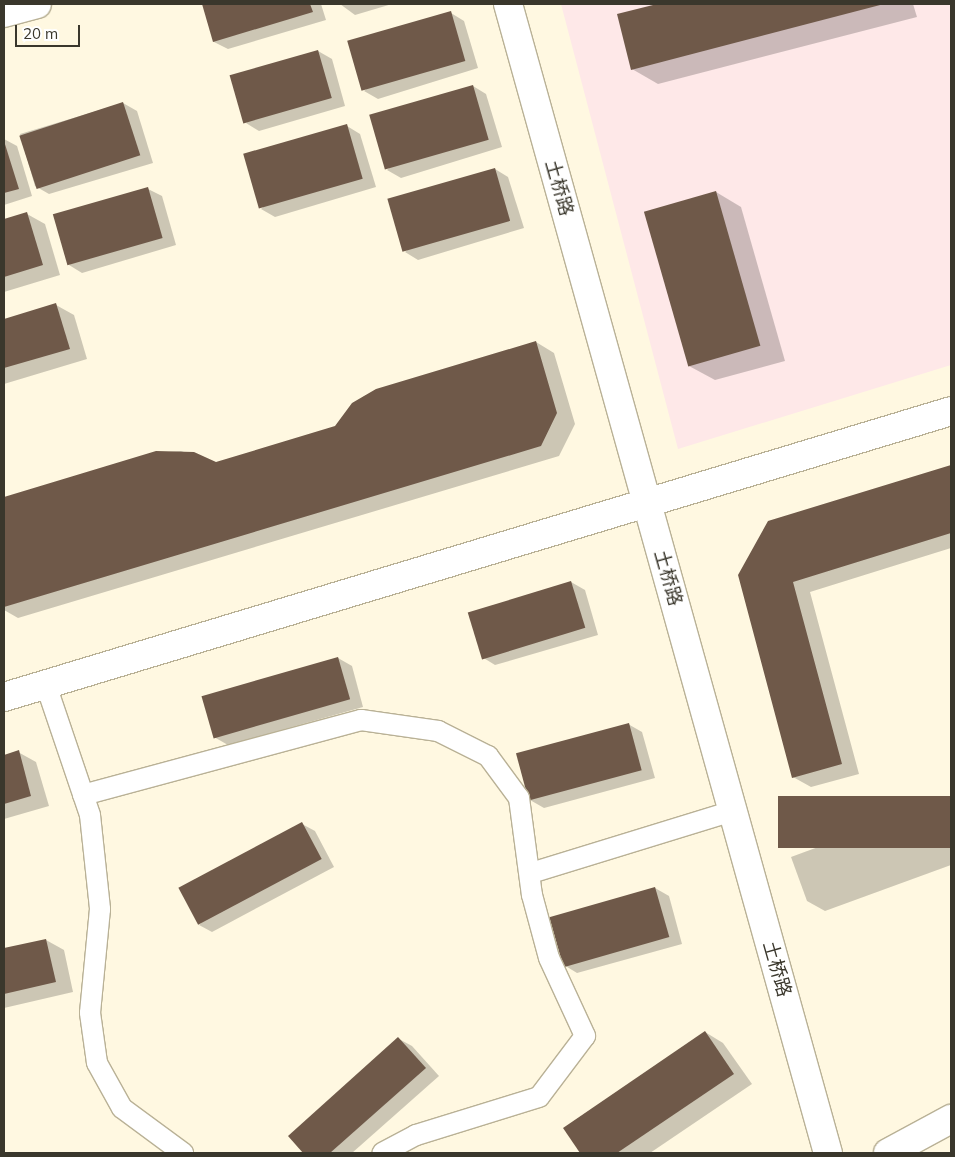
<!DOCTYPE html>
<meta charset="utf-8">
<style>
body{margin:0}
#map{position:relative;width:955px;height:1157px;overflow:hidden;background:#fff8e1;font-family:Mulish,"Noto Sans SC",sans-serif}
div>[style]{position:absolute}
.medical>*{inset:0;background:#fee8e8}
.shadow>*{inset:0;background:#0003}
.building>*{inset:0;background:#6f5949;transform-origin:0 0}
.roads{filter:drop-shadow(1px 0 #b9b196) drop-shadow(-1px 0 #b9b196) drop-shadow(0 1px #b9b196) drop-shadow(0 -1px #b9b196)}
.street>*{height:20px;margin:-10px;padding:0 10px;transform-origin:10px;border-radius:10px;background:#fff}
.secondary>*{height:28px;margin:-14px;padding:0 14px;transform-origin:14px;border-radius:14px;background:#fff}
span{translate:-50% -50%;white-space:nowrap;text-align:center;line-height:1.15;-webkit-text-stroke:5px #fff;paint-order:stroke}
.street-label{font-size:19px;color:#3a372c}
.frame{position:absolute;inset:0;border:5px solid #3a372c;pointer-events:none}
.scale{position:absolute;left:15px;top:25px;width:65px;height:22px;box-sizing:border-box;border:2px solid #3a372c;border-top:0;padding-left:6px;font-size:15px;line-height:18px;white-space:nowrap;color:#3a372c;-webkit-text-stroke:4px #fff;paint-order:stroke}
</style>
<div id="map">
<div class="medical">
<i style="clip-path:polygon(561px 4px,951px 4px,951px 365px,678px 449px)"></i>
</div>
<div class="shadow">
<i style="clip-path:polygon(203px 4px,321px 4px,326px 20px,228px 49px,214px 42px)"></i>
<i style="clip-path:polygon(340px 4px,392px 4px,355px 15px)"></i>
<i style="clip-path:polygon(662px 4px,913px 4px,917px 17px,658px 84px,632px 69px,618px 15px)"></i>
<i style="clip-path:polygon(451px 13px,464px 21px,478px 68px,378px 99px,364px 91px)"></i>
<i style="clip-path:polygon(318px 51px,332px 59px,345px 106px,259px 131px,246px 123px)"></i>
<i style="clip-path:polygon(473px 86px,486px 94px,502px 147px,401px 178px,387px 170px)"></i>
<i style="clip-path:polygon(123px 103px,137px 111px,153px 163px,49px 194px,35px 186px,20px 134px)"></i>
<i style="clip-path:polygon(347px 126px,360px 134px,376px 187px,275px 217px,261px 209px)"></i>
<i style="clip-path:polygon(4px 139px,17px 146px,32px 196px,4px 205px)"></i>
<i style="clip-path:polygon(495px 169px,508px 177px,524px 228px,418px 260px,405px 252px)"></i>
<i style="clip-path:polygon(148px 189px,162px 196px,176px 245px,82px 273px,69px 265px)"></i>
<i style="clip-path:polygon(716px 192px,741px 207px,785px 361px,715px 380px,689px 366px)"></i>
<i style="clip-path:polygon(27px 214px,45px 224px,60px 275px,4px 292px,4px 221px)"></i>
<i style="clip-path:polygon(56px 305px,74px 315px,87px 359px,4px 384px,4px 320px)"></i>
<i style="clip-path:polygon(536px 342px,554px 353px,575px 424px,559px 456px,18px 618px,4px 610px,4px 499px,156px 453px,181px 451px,216px 463px,336px 427px,364px 396px)"></i>
<i style="clip-path:polygon(951px 466px,951px 548px,810px 592px,859px 774px,811px 787px,793px 777px,768px 522px)"></i>
<i style="clip-path:polygon(571px 582px,585px 590px,598px 635px,495px 665px,482px 657px)"></i>
<i style="clip-path:polygon(338px 658px,352px 666px,363px 707px,228px 745px,214px 737px)"></i>
<i style="clip-path:polygon(628px 724px,642px 732px,655px 778px,544px 808px,530px 800px)"></i>
<i style="clip-path:polygon(18px 752px,36px 762px,49px 806px,4px 819px,4px 756px)"></i>
<i style="clip-path:polygon(951px 798px,951px 865px,825px 911px,807px 901px,791px 857px)"></i>
<i style="clip-path:polygon(302px 824px,315px 831px,334px 867px,212px 932px,199px 925px)"></i>
<i style="clip-path:polygon(655px 888px,669px 896px,682px 944px,577px 973px,564px 965px)"></i>
<i style="clip-path:polygon(46px 940px,64px 950px,73px 992px,4px 1008px,4px 950px)"></i>
<i style="clip-path:polygon(705px 1032px,723px 1043px,752px 1084px,650px 1153px,581px 1153px,564px 1128px)"></i>
<i style="clip-path:polygon(399px 1039px,412px 1046px,439px 1076px,352px 1153px,305px 1153px,290px 1136px)"></i>
</div>
<div class="building">
<i style="clip-path:polygon(202px 4px,310px 4px,313px 12px,213px 42px)"></i>
<i style="clip-path:polygon(657px 4px,884px 4px,631px 70px,617px 14px)"></i>
<i style="left:451px;top:11px;width:52px;height:108px;rotate:74deg"></i>
<i style="left:318px;top:50px;width:50px;height:92px;rotate:74deg"></i>
<i style="left:473px;top:85px;width:57px;height:108px;rotate:74deg"></i>
<i style="left:123px;top:102px;width:56px;height:109px;rotate:72deg"></i>
<i style="left:347px;top:124px;width:57px;height:108px;rotate:74deg"></i>
<i style="clip-path:polygon(4px 141px,19px 189px,4px 193px)"></i>
<i style="left:495px;top:168px;width:55px;height:112px;rotate:74deg"></i>
<i style="left:148px;top:187px;width:53px;height:99px;rotate:74deg"></i>
<i style="left:716px;top:191px;width:161px;height:75px;rotate:74deg"></i>
<i style="clip-path:polygon(27px 212px,43px 265px,4px 277px,4px 219px)"></i>
<i style="clip-path:polygon(56px 303px,70px 349px,4px 368px,4px 319px)"></i>
<i style="clip-path:polygon(536px 341px,557px 413px,541px 446px,4px 607px,4px 497px,156px 451px,194px 452px,216px 462px,335px 426px,352px 403px,376px 389px)"></i>
<i style="clip-path:polygon(951px 465px,951px 533px,793px 582px,842px 764px,792px 778px,738px 575px,768px 521px)"></i>
<i style="left:571px;top:581px;width:49px;height:108px;rotate:73deg"></i>
<i style="left:338px;top:657px;width:44px;height:142px;rotate:74deg"></i>
<i style="left:629px;top:723px;width:49px;height:117px;rotate:75deg"></i>
<i style="clip-path:polygon(19px 750px,31px 796px,4px 804px,4px 755px)"></i>
<i style="left:951px;top:796px;width:52px;height:173px;rotate:90deg"></i>
<i style="left:302px;top:822px;width:42px;height:140px;rotate:62deg"></i>
<i style="left:655px;top:887px;width:52px;height:110px;rotate:74deg"></i>
<i style="clip-path:polygon(46px 939px,56px 982px,4px 994px,4px 948px)"></i>
<i style="clip-path:polygon(705px 1031px,734px 1074px,617px 1153px,580px 1153px,563px 1128px)"></i>
<i style="clip-path:polygon(398px 1037px,426px 1068px,330px 1153px,303px 1153px,288px 1136px)"></i>
</div>
<div class="roads">
<div class="street">
<i style="left:46px;top:685px;width:137px;rotate:71.3deg"></i>
<i style="left:90px;top:815px;width:95px;rotate:83.9deg"></i>
<i style="left:100px;top:909px;width:104px;rotate:95.5deg"></i>
<i style="left:90px;top:1013px;width:50px;rotate:82deg"></i>
<i style="left:97px;top:1063px;width:51px;rotate:60.9deg"></i>
<i style="left:122px;top:1108px;width:76px;rotate:36.4deg"></i>
<i style="left:83px;top:795px;width:288px;rotate:-15.1deg"></i>
<i style="left:361px;top:720px;width:78px;rotate:8.1deg"></i>
<i style="left:438px;top:731px;width:56px;rotate:26.6deg"></i>
<i style="left:488px;top:756px;width:52px;rotate:53.6deg"></i>
<i style="left:519px;top:798px;width:98px;rotate:82.4deg"></i>
<i style="left:532px;top:895px;width:65px;rotate:74.9deg"></i>
<i style="left:549px;top:958px;width:86px;rotate:65.2deg"></i>
<i style="left:585px;top:1036px;width:76px;rotate:127deg"></i>
<i style="left:539px;top:1097px;width:129px;rotate:162.8deg"></i>
<i style="left:416px;top:1135px;width:38px;rotate:152deg"></i>
<i style="left:531px;top:873px;width:211px;rotate:-17.1deg"></i>
</div>
<div class="secondary">
<i style="left:508px;top:4px;width:1193px;rotate:74.44deg"></i>
<i style="left:4px;top:13px;width:34px;rotate:-15deg"></i>
<i style="left:4px;top:697px;width:989px;rotate:-16.8deg"></i>
<i style="left:888px;top:1153px;width:72px;rotate:-28.4deg"></i>
</div>
</div>
<div class="street-label">
<span style="left:559px;top:188px;rotate:74deg">土桥路</span>
<span style="left:668px;top:578px;rotate:74deg">土桥路</span>
<span style="left:777px;top:969px;rotate:74deg">土桥路</span>
</div>
<div class="frame"></div>
<div class="scale">20 m</div>
</div>
